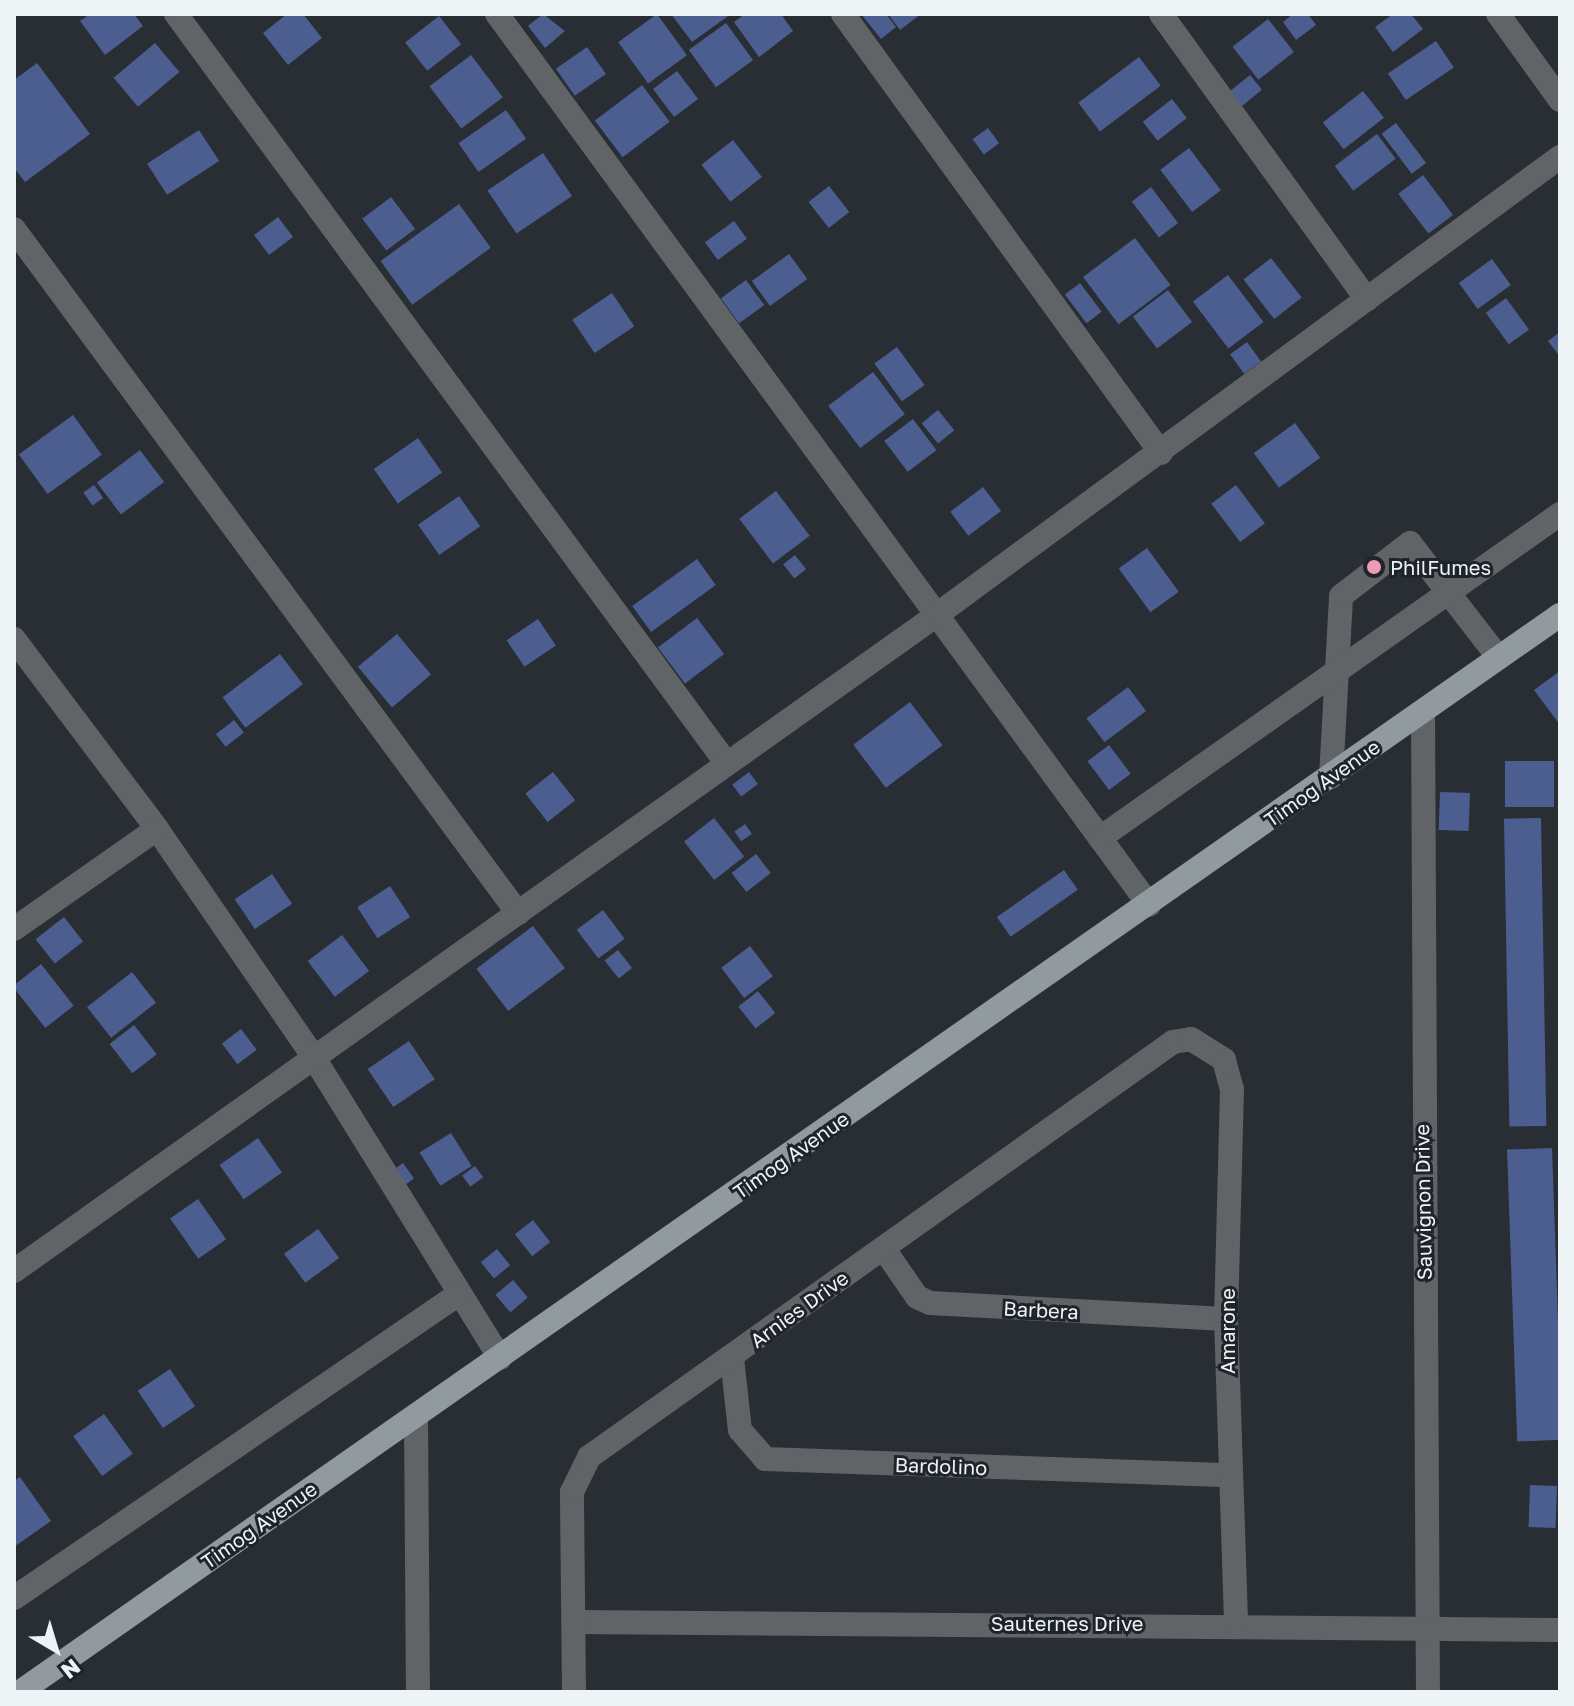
<!DOCTYPE html>
<style>
body{margin:0}
#map{position:relative;width:1574px;height:1706px;overflow:hidden;background:#282e34;font-family:"Golos Text",sans-serif}
div>[style]{position:absolute}
.building>*{inset:0;background:#4b5e8f;transform-origin:0 0}
.minor>*{height:24px;margin:-12px;padding:0 12px;transform-origin:12px;border-radius:12px;background:#606466}
.major>*{height:24px;margin:-12px;padding:0 12px;transform-origin:12px;border-radius:12px;background:#919a9e}
.dots>*{width:22px;height:22px;translate:-50% -50%;box-sizing:border-box;border:4px solid #1e242a;border-radius:50%}
span{translate:-50% -50%;white-space:nowrap;text-align:center;line-height:1.15;-webkit-text-stroke:6px #1e242a;paint-order:stroke}
.poi-label{font-size:20px;color:#eef3f6}
.left{translate:0 -50%;text-align:left}
.street-label{font-size:20px;color:#eef3f6}
.frame{position:absolute;inset:0;border:16px solid #eef3f6;pointer-events:none}
.north{position:absolute;left:16px;top:1610px;width:80px;height:80px;-webkit-text-stroke:6px #1e242a;paint-order:stroke;rotate:142deg;font-size:22px;font-weight:700;line-height:32px;text-align:center;color:#eef3f6}
.north::after{content:'';display:block;margin:auto;width:28px;height:36px;background:#eef3f6;clip-path:polygon(50% 0,100% 100%,50% 72%,0 100%)}
</style>
<div id="map">
<div class="building">
<i style="clip-path:polygon(90px 14px,134px 14px,143px 26px,105px 55px,80px 21px)"></i>
<i style="clip-path:polygon(287px 14px,303px 14px,322px 38px,288px 65px,263px 33px)"></i>
<i style="clip-path:polygon(543px 14px,565px 31px,545px 48px,528px 26px)"></i>
<i style="left:657px;top:14px;width:51px;height:48px;rotate:54deg"></i>
<i style="clip-path:polygon(671px 14px,731px 14px,692px 42px)"></i>
<i style="clip-path:polygon(745px 14px,781px 14px,793px 31px,759px 57px,734px 22px)"></i>
<i style="clip-path:polygon(861px 14px,886px 14px,896px 27px,881px 39px)"></i>
<i style="clip-path:polygon(888px 14px,921px 14px,900px 30px)"></i>
<i style="clip-path:polygon(1293px 14px,1308px 14px,1316px 25px,1296px 40px,1283px 22px)"></i>
<i style="clip-path:polygon(1393px 14px,1411px 14px,1423px 29px,1393px 52px,1375px 27px)"></i>
<i style="left:439px;top:16px;width:36px;height:43px;rotate:52deg"></i>
<i style="left:1268px;top:19px;width:42px;height:45px;rotate:52deg"></i>
<i style="left:726px;top:23px;width:46px;height:46px;rotate:54deg"></i>
<i style="left:1436px;top:41px;width:32px;height:58px;rotate:56deg"></i>
<i style="left:155px;top:43px;width:38px;height:54px;rotate:50deg"></i>
<i style="left:587px;top:47px;width:33px;height:38px;rotate:55deg"></i>
<i style="left:471px;top:55px;width:53px;height:52px;rotate:53deg"></i>
<i style="left:1139px;top:57px;width:36px;height:76px;rotate:53deg"></i>
<i style="clip-path:polygon(37px 63px,90px 134px,25px 182px,14px 168px,14px 80px)"></i>
<i style="left:677px;top:71px;width:35px;height:30px;rotate:53deg"></i>
<i style="left:1250px;top:75px;width:19px;height:26px;rotate:51deg"></i>
<i style="left:642px;top:85px;width:46px;height:59px;rotate:53deg"></i>
<i style="left:1363px;top:91px;width:34px;height:51px;rotate:52deg"></i>
<i style="left:1172px;top:99px;width:24px;height:37px;rotate:52deg"></i>
<i style="left:506px;top:110px;width:35px;height:58px;rotate:55deg"></i>
<i style="left:1396px;top:123px;width:50px;height:18px;rotate:53deg"></i>
<i style="left:988px;top:128px;width:19px;height:19px;rotate:54deg"></i>
<i style="left:199px;top:130px;width:37px;height:62px;rotate:57deg"></i>
<i style="left:1377px;top:134px;width:31px;height:53px;rotate:53deg"></i>
<i style="left:733px;top:140px;width:47px;height:40px;rotate:52deg"></i>
<i style="left:1189px;top:148px;width:53px;height:36px;rotate:53deg"></i>
<i style="left:543px;top:153px;width:52px;height:67px;rotate:56deg"></i>
<i style="left:1423px;top:175px;width:50px;height:31px;rotate:53deg"></i>
<i style="left:829px;top:186px;width:33px;height:26px;rotate:52deg"></i>
<i style="left:1151px;top:187px;width:45px;height:24px;rotate:53deg"></i>
<i style="left:391px;top:197px;width:40px;height:36px;rotate:53deg"></i>
<i style="left:459px;top:204px;width:54px;height:97px;rotate:54deg"></i>
<i style="left:278px;top:217px;width:25px;height:30px;rotate:53deg"></i>
<i style="left:734px;top:221px;width:22px;height:36px;rotate:54deg"></i>
<i style="left:1135px;top:238px;width:59px;height:65px;rotate:53deg"></i>
<i style="left:789px;top:254px;width:31px;height:46px;rotate:54deg"></i>
<i style="left:1271px;top:258px;width:50px;height:35px;rotate:52deg"></i>
<i style="left:1492px;top:259px;width:32px;height:41px;rotate:54deg"></i>
<i style="left:1228px;top:275px;width:59px;height:44px;rotate:53deg"></i>
<i style="left:746px;top:280px;width:31px;height:31px;rotate:54deg"></i>
<i style="left:1080px;top:283px;width:36px;height:19px;rotate:53deg"></i>
<i style="left:1168px;top:290px;width:40px;height:44px;rotate:53deg"></i>
<i style="left:612px;top:293px;width:40px;height:48px;rotate:56deg"></i>
<i style="left:1506px;top:298px;width:39px;height:25px;rotate:54deg"></i>
<i style="clip-path:polygon(1560px 332px,1560px 357px,1548px 341px)"></i>
<i style="left:1247px;top:342px;width:24px;height:21px;rotate:54deg"></i>
<i style="left:897px;top:347px;width:47px;height:28px;rotate:54deg"></i>
<i style="left:873px;top:372px;width:53px;height:56px;rotate:53deg"></i>
<i style="left:938px;top:410px;width:26px;height:21px;rotate:51deg"></i>
<i style="left:73px;top:415px;width:49px;height:67px;rotate:54deg"></i>
<i style="left:913px;top:419px;width:39px;height:36px;rotate:53deg"></i>
<i style="left:1295px;top:423px;width:43px;height:51px;rotate:54deg"></i>
<i style="left:418px;top:438px;width:42px;height:54px;rotate:55deg"></i>
<i style="left:140px;top:450px;width:40px;height:54px;rotate:53deg"></i>
<i style="left:94px;top:485px;width:16px;height:13px;rotate:55deg"></i>
<i style="left:1236px;top:485px;width:48px;height:31px;rotate:53deg"></i>
<i style="left:983px;top:487px;width:30px;height:41px;rotate:53deg"></i>
<i style="left:776px;top:491px;width:56px;height:46px;rotate:53deg"></i>
<i style="left:459px;top:496px;width:37px;height:50px;rotate:55deg"></i>
<i style="left:1147px;top:548px;width:54px;height:35px;rotate:54deg"></i>
<i style="left:795px;top:555px;width:18px;height:15px;rotate:52deg"></i>
<i style="left:697px;top:559px;width:32px;height:80px;rotate:54deg"></i>
<i style="left:697px;top:618px;width:45px;height:49px;rotate:53deg"></i>
<i style="left:538px;top:619px;width:32px;height:38px;rotate:56deg"></i>
<i style="left:397px;top:634px;width:53px;height:51px;rotate:50deg"></i>
<i style="left:280px;top:654px;width:38px;height:72px;rotate:53deg"></i>
<i style="clip-path:polygon(1560px 671px,1560px 725px,1534px 690px)"></i>
<i style="left:1128px;top:687px;width:30px;height:52px;rotate:53deg"></i>
<i style="left:910px;top:702px;width:54px;height:71px;rotate:53deg"></i>
<i style="left:234px;top:720px;width:16px;height:23px;rotate:52deg"></i>
<i style="left:1109px;top:745px;width:36px;height:27px;rotate:53deg"></i>
<i style="left:1505px;top:761px;width:49px;height:46px"></i>
<i style="left:553px;top:772px;width:36px;height:35px;rotate:52deg"></i>
<i style="left:749px;top:772px;width:15px;height:21px;rotate:53deg"></i>
<i style="left:1440px;top:792px;width:30px;height:38px;rotate:2deg"></i>
<i style="left:714px;top:818px;width:49px;height:38px;rotate:52deg"></i>
<i style="left:1541px;top:818px;width:308px;height:37px;rotate:89deg"></i>
<i style="left:745px;top:824px;width:12px;height:13px;rotate:55deg"></i>
<i style="left:756px;top:854px;width:24px;height:31px;rotate:52deg"></i>
<i style="left:1064px;top:870px;width:24px;height:82px;rotate:55deg"></i>
<i style="left:272px;top:874px;width:36px;height:45px;rotate:56deg"></i>
<i style="left:390px;top:886px;width:37px;height:39px;rotate:57deg"></i>
<i style="left:603px;top:910px;width:36px;height:33px;rotate:53deg"></i>
<i style="left:64px;top:917px;width:31px;height:36px;rotate:52deg"></i>
<i style="left:533px;top:926px;width:53px;height:71px;rotate:53deg"></i>
<i style="left:342px;top:935px;width:45px;height:43px;rotate:53deg"></i>
<i style="left:750px;top:946px;width:38px;height:36px;rotate:53deg"></i>
<i style="left:618px;top:950px;width:23px;height:17px;rotate:52deg"></i>
<i style="left:41px;top:964px;width:53px;height:36px;rotate:52deg"></i>
<i style="left:132px;top:972px;width:39px;height:57px;rotate:52deg"></i>
<i style="left:758px;top:991px;width:28px;height:25px;rotate:52deg"></i>
<i style="left:134px;top:1025px;width:37px;height:31px;rotate:52deg"></i>
<i style="left:241px;top:1029px;width:26px;height:24px;rotate:53deg"></i>
<i style="left:409px;top:1041px;width:46px;height:50px;rotate:56deg"></i>
<i style="left:451px;top:1133px;width:39px;height:37px;rotate:58deg"></i>
<i style="left:258px;top:1138px;width:42px;height:47px;rotate:55deg"></i>
<i style="left:1552px;top:1148px;width:292px;height:45px;rotate:88deg"></i>
<i style="left:403px;top:1163px;width:19px;height:12px;rotate:55deg"></i>
<i style="left:475px;top:1166px;width:14px;height:16px;rotate:54deg"></i>
<i style="left:198px;top:1199px;width:49px;height:34px;rotate:55deg"></i>
<i style="left:533px;top:1220px;width:28px;height:23px;rotate:52deg"></i>
<i style="left:318px;top:1229px;width:36px;height:42px;rotate:54deg"></i>
<i style="left:497px;top:1249px;width:21px;height:21px;rotate:51deg"></i>
<i style="left:513px;top:1280px;width:23px;height:23px;rotate:50deg"></i>
<i style="left:170px;top:1369px;width:45px;height:39px;rotate:56deg"></i>
<i style="left:104px;top:1414px;width:49px;height:38px;rotate:54deg"></i>
<i style="clip-path:polygon(20px 1477px,51px 1521px,14px 1547px,14px 1481px)"></i>
<i style="left:1530px;top:1485px;width:27px;height:42px;rotate:2deg"></i>
</div>
<div class="minor">
<i style="left:176px;top:14px;width:927px;rotate:53.69deg"></i>
<i style="left:497px;top:14px;width:1104px;rotate:53.8deg"></i>
<i style="left:843px;top:14px;width:542px;rotate:54.08deg"></i>
<i style="left:1161px;top:14px;width:352px;rotate:54.2deg"></i>
<i style="left:1498px;top:14px;width:106px;rotate:54.2deg"></i>
<i style="left:14px;top:229px;width:850px;rotate:53.62deg"></i>
<i style="left:14px;top:639px;width:238px;rotate:53deg"></i>
<i style="left:157px;top:829px;width:272px;rotate:55.5deg"></i>
<i style="left:311px;top:1053px;width:359px;rotate:58.2deg"></i>
<i style="left:1423px;top:712px;width:980px;rotate:89.71deg"></i>
<i style="left:1331px;top:777px;width:181px;rotate:-86.8deg"></i>
<i style="left:1341px;top:596px;width:87px;rotate:-37.5deg"></i>
<i style="left:1410px;top:543px;width:145px;rotate:52.3deg"></i>
<i style="left:1100px;top:838px;width:563px;rotate:-35.16deg"></i>
<i style="left:14px;top:929px;width:174px;rotate:-35deg"></i>
<i style="left:884px;top:1249px;width:58px;rotate:55.5deg"></i>
<i style="left:917px;top:1297px;width:14px;rotate:25deg"></i>
<i style="left:930px;top:1303px;width:296px;rotate:3.1deg"></i>
<i style="left:14px;top:1271px;width:1134px;rotate:-35.41deg"></i>
<i style="left:938px;top:614px;width:772px;rotate:-36.31deg"></i>
<i style="left:732px;top:1358px;width:72px;rotate:83.7deg"></i>
<i style="left:740px;top:1430px;width:38px;rotate:49deg"></i>
<i style="left:765px;top:1459px;width:465px;rotate:2deg"></i>
<i style="left:416px;top:1416px;width:276px;rotate:89.6deg"></i>
<i style="left:14px;top:1598px;width:539px;rotate:-34.34deg"></i>
<i style="left:574px;top:1622px;width:986px;rotate:0.46deg"></i>
<i style="left:574px;top:1692px;width:200px;rotate:-90.6deg"></i>
<i style="left:572px;top:1492px;width:39px;rotate:-64deg"></i>
<i style="left:589px;top:1457px;width:716px;rotate:-35.4deg"></i>
<i style="left:1173px;top:1042px;width:18px;rotate:-9deg"></i>
<i style="left:1191px;top:1039px;width:39px;rotate:32deg"></i>
<i style="left:1224px;top:1060px;width:30px;rotate:75deg"></i>
<i style="left:1232px;top:1089px;width:230px;rotate:91.5deg"></i>
<i style="left:1226px;top:1319px;width:304px;rotate:88.1deg"></i>
</div>
<div class="major">
<i style="left:20px;top:1692px;width:1879px;rotate:-34.97deg"></i>
</div>
<div class="dots">
<i style="left:1374px;top:567px;background:#f19ab4"></i>
</div>
<div class="poi-label">
<span class="left" style="left:1390px;top:567px">PhilFumes</span>
</div>
<div class="street-label">
<span style="left:1322px;top:783px;rotate:-35deg">Timog Avenue</span>
<span style="left:791px;top:1155px;rotate:-35deg">Timog Avenue</span>
<span style="left:1423px;top:1202px;rotate:-91deg">Sauvignon Drive</span>
<span style="left:799px;top:1309px;rotate:-36deg">Arnies Drive</span>
<span style="left:1041px;top:1310px;rotate:3deg">Barbera</span>
<span style="left:1227px;top:1331px;rotate:-90deg">Amarone</span>
<span style="left:941px;top:1466px;rotate:2deg">Bardolino</span>
<span style="left:259px;top:1525px;rotate:-35deg">Timog Avenue</span>
<span style="left:1067px;top:1623px">Sauternes Drive</span>
</div>
<div class="frame"></div>
<div class="north">N</div>
</div>
